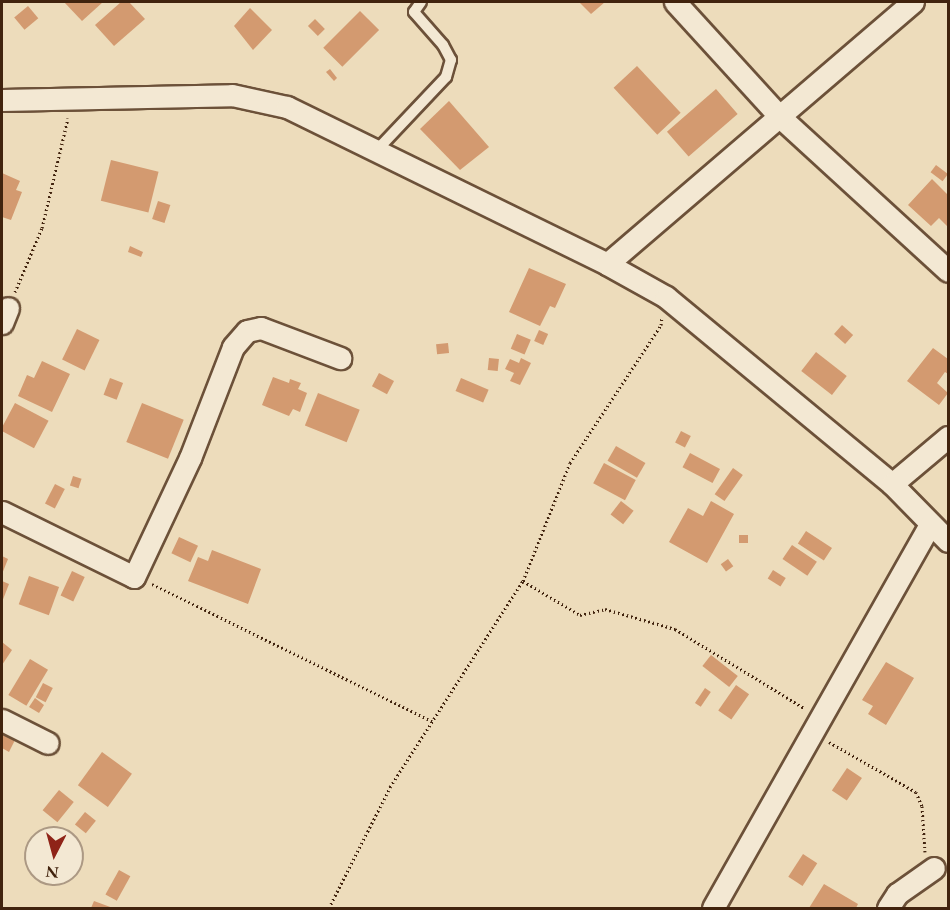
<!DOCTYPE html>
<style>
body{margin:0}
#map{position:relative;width:950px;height:910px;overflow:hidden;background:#eddcbb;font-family:"EB Garamond",serif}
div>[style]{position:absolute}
.building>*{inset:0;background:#d39a70;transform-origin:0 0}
.path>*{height:3px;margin-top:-1.5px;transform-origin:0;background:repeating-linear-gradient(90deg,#41230e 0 1.5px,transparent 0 4.5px)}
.roads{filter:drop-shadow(2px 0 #6c5139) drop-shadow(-2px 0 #6c5139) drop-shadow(0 2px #6c5139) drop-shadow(0 -2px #6c5139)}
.service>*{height:10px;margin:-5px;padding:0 5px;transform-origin:5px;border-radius:5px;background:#f3e8d3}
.minor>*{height:21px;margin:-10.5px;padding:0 10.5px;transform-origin:10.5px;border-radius:10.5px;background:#f3e8d3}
span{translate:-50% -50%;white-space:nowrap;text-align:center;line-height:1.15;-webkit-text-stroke:5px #f3e8d3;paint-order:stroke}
.frame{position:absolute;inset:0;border:3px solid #41230e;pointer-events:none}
.north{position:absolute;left:24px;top:826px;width:60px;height:60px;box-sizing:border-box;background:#f3e8d3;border:2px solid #ac9984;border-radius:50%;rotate:186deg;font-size:16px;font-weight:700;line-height:24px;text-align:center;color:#41230e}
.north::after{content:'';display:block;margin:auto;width:21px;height:27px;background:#8f2418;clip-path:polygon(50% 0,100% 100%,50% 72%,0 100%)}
</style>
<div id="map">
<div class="building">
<i style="clip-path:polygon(64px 2px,103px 2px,82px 21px)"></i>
<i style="clip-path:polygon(121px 2px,129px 2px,145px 19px,114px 46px,95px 25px)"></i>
<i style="clip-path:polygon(579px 2px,605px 2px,591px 14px)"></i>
<i style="left:28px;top:6px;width:16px;height:18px;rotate:50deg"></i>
<i style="clip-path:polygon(250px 8px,272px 30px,253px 50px,234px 26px)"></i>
<i style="left:360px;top:11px;width:27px;height:52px;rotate:45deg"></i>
<i style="left:315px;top:19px;width:14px;height:10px;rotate:45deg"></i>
<i style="left:637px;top:66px;width:64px;height:32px;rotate:47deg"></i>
<i style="clip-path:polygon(330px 69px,337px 78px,334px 81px,326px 72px)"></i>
<i style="left:716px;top:89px;width:33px;height:65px;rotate:49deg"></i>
<i style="clip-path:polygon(449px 101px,489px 147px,460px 170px,420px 129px)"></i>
<i style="left:111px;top:160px;width:49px;height:42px;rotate:14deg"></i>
<i style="left:936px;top:165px;width:15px;height:9px;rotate:37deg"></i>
<i style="clip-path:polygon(2px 173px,20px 181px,16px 190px,22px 192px,11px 220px,2px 217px)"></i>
<i style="clip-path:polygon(932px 179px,948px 195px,948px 227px,939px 218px,931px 226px,908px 205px)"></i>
<i style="left:158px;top:201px;width:13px;height:19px;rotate:18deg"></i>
<i style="clip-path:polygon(130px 246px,143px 252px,141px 257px,128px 252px)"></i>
<i style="clip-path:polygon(529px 268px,566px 284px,555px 308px,550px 306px,540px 326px,509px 312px)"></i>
<i style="left:842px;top:325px;width:15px;height:12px;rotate:42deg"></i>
<i style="left:77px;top:329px;width:25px;height:34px;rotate:26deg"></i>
<i style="left:539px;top:330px;width:10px;height:12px;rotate:24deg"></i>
<i style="left:517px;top:334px;width:15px;height:16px;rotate:23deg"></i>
<i style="left:448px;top:343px;width:10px;height:12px;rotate:84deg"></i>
<i style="clip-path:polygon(933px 348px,948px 359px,948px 374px,945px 372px,937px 383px,948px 393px,939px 405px,907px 381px)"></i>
<i style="left:816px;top:352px;width:39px;height:24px;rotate:38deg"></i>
<i style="left:489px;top:358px;width:10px;height:12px;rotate:6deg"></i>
<i style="clip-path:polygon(521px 358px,531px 363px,520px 385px,510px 381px,514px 373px,505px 369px,510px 359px,519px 363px)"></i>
<i style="clip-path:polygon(42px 361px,70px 374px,52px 412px,18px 396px,27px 375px,34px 378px)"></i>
<i style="left:379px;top:373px;width:17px;height:15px;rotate:28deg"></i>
<i style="clip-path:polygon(273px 377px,289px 383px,290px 379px,301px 383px,298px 389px,307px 393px,300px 412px,293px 409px,289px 416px,262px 405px)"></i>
<i style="left:110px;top:378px;width:14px;height:18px;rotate:21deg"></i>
<i style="left:461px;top:378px;width:30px;height:14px;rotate:23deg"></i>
<i style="left:318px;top:393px;width:45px;height:35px;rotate:22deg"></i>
<i style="left:15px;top:403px;width:38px;height:31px;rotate:28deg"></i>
<i style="left:142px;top:403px;width:45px;height:42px;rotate:22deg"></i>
<i style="left:681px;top:431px;width:11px;height:13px;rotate:27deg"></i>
<i style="left:616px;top:446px;width:34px;height:17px;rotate:30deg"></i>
<i style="left:690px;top:453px;width:34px;height:16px;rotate:28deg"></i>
<i style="left:604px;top:463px;width:36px;height:23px;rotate:28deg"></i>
<i style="left:733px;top:468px;width:12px;height:32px;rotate:35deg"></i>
<i style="left:73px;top:476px;width:9px;height:10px;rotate:18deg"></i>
<i style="left:55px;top:484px;width:11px;height:22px;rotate:27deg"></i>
<i style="left:621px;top:501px;width:16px;height:17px;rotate:38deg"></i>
<i style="clip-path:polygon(711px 501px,734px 514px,707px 563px,669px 542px,688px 508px,703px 516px)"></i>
<i style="left:806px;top:531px;width:31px;height:15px;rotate:33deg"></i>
<i style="left:739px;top:535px;width:9px;height:8px"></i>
<i style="left:179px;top:537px;width:21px;height:18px;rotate:25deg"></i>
<i style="left:792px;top:545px;width:30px;height:17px;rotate:34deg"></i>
<i style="clip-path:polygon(212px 550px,261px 569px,248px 604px,188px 581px,198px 557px,208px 561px)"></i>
<i style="clip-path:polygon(2px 556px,8px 559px,2px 574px)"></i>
<i style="left:728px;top:559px;width:9px;height:9px;rotate:54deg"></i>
<i style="left:773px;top:570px;width:15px;height:10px;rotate:32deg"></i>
<i style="left:72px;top:571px;width:14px;height:27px;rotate:25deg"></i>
<i style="left:29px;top:576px;width:32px;height:30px;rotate:20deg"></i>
<i style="clip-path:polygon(2px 581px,9px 584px,2px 602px)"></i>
<i style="clip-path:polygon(2px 642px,12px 650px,2px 665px)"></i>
<i style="left:711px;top:655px;width:34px;height:14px;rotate:38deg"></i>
<i style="left:30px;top:659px;width:21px;height:42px;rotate:31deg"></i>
<i style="clip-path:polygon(886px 662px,914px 678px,886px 725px,868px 714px,873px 706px,862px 700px)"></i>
<i style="left:43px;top:683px;width:11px;height:16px;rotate:27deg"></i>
<i style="left:736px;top:685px;width:16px;height:31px;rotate:35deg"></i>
<i style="left:705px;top:688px;width:7px;height:18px;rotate:34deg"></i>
<i style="clip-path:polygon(35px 698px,44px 705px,39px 713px,29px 707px)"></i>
<i style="clip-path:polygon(2px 729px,16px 738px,9px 752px,2px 748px)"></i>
<i style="left:102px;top:752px;width:37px;height:41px;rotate:36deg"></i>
<i style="left:847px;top:768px;width:18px;height:27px;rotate:34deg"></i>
<i style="left:59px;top:790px;width:19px;height:26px;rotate:39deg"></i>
<i style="left:85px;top:812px;width:14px;height:16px;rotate:39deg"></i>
<i style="left:803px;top:854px;width:17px;height:27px;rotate:33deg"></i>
<i style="left:119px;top:870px;width:13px;height:28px;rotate:29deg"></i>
<i style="clip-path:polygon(824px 884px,858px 904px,856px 908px,809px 908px)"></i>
<i style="clip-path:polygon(94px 901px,113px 908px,91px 908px)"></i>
</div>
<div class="path">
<i style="left:15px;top:292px;width:69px;rotate:-67.1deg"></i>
<i style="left:42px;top:228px;width:113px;rotate:-76.7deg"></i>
<i style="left:523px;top:581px;width:66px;rotate:30.8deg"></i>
<i style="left:580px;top:615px;width:26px;rotate:-13deg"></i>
<i style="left:605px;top:609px;width:73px;rotate:15.9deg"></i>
<i style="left:675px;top:629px;width:151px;rotate:31.5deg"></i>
<i style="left:152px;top:584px;width:312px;rotate:26.1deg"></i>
<i style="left:829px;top:742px;width:100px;rotate:29.9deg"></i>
<i style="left:916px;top:792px;width:15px;rotate:67deg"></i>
<i style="left:922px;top:806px;width:46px;rotate:86.3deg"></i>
<i style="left:329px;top:908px;width:136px;rotate:-63.2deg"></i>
<i style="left:390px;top:787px;width:245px;rotate:-57.2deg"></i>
<i style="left:523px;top:581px;width:127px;rotate:-68.3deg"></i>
<i style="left:570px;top:463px;width:165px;rotate:-56.6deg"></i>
<i style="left:661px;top:325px;width:8px;rotate:-83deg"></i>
</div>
<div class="roads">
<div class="service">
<i style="left:376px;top:151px;width:102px;rotate:-46.6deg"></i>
<i style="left:446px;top:77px;width:18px;rotate:-74deg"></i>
<i style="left:451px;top:60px;width:17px;rotate:-118deg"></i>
<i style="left:443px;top:45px;width:44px;rotate:-131.3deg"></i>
<i style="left:414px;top:12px;width:12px;rotate:-55deg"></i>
</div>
<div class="minor">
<i style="left:675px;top:2px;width:154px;rotate:47.6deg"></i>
<i style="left:779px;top:116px;width:229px;rotate:42.5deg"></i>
<i style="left:2px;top:100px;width:230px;rotate:-1.2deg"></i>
<i style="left:232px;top:95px;width:56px;rotate:12.3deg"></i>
<i style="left:287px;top:107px;width:356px;rotate:26.1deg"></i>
<i style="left:607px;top:264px;width:68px;rotate:29.2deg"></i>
<i style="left:666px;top:297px;width:293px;rotate:39.6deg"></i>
<i style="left:892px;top:484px;width:80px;rotate:45.5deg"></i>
<i style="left:607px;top:264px;width:403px;rotate:-40.6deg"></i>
<i style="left:2px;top:323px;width:16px;rotate:-68deg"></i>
<i style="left:892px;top:484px;width:73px;rotate:-40deg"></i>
<i style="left:2px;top:512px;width:147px;rotate:26.2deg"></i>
<i style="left:134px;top:577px;width:132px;rotate:-64.8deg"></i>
<i style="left:190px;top:458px;width:119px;rotate:-68.8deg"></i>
<i style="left:233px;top:347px;width:21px;rotate:-49deg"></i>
<i style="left:247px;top:331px;width:14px;rotate:-12deg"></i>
<i style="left:261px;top:328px;width:85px;rotate:20.8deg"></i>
<i style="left:2px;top:720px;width:51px;rotate:26.6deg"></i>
<i style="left:713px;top:908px;width:441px;rotate:-60.5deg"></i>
<i style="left:888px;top:908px;width:17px;rotate:-57deg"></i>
<i style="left:897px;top:894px;width:45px;rotate:-35.1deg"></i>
</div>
</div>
<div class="frame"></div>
<div class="north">N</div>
</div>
